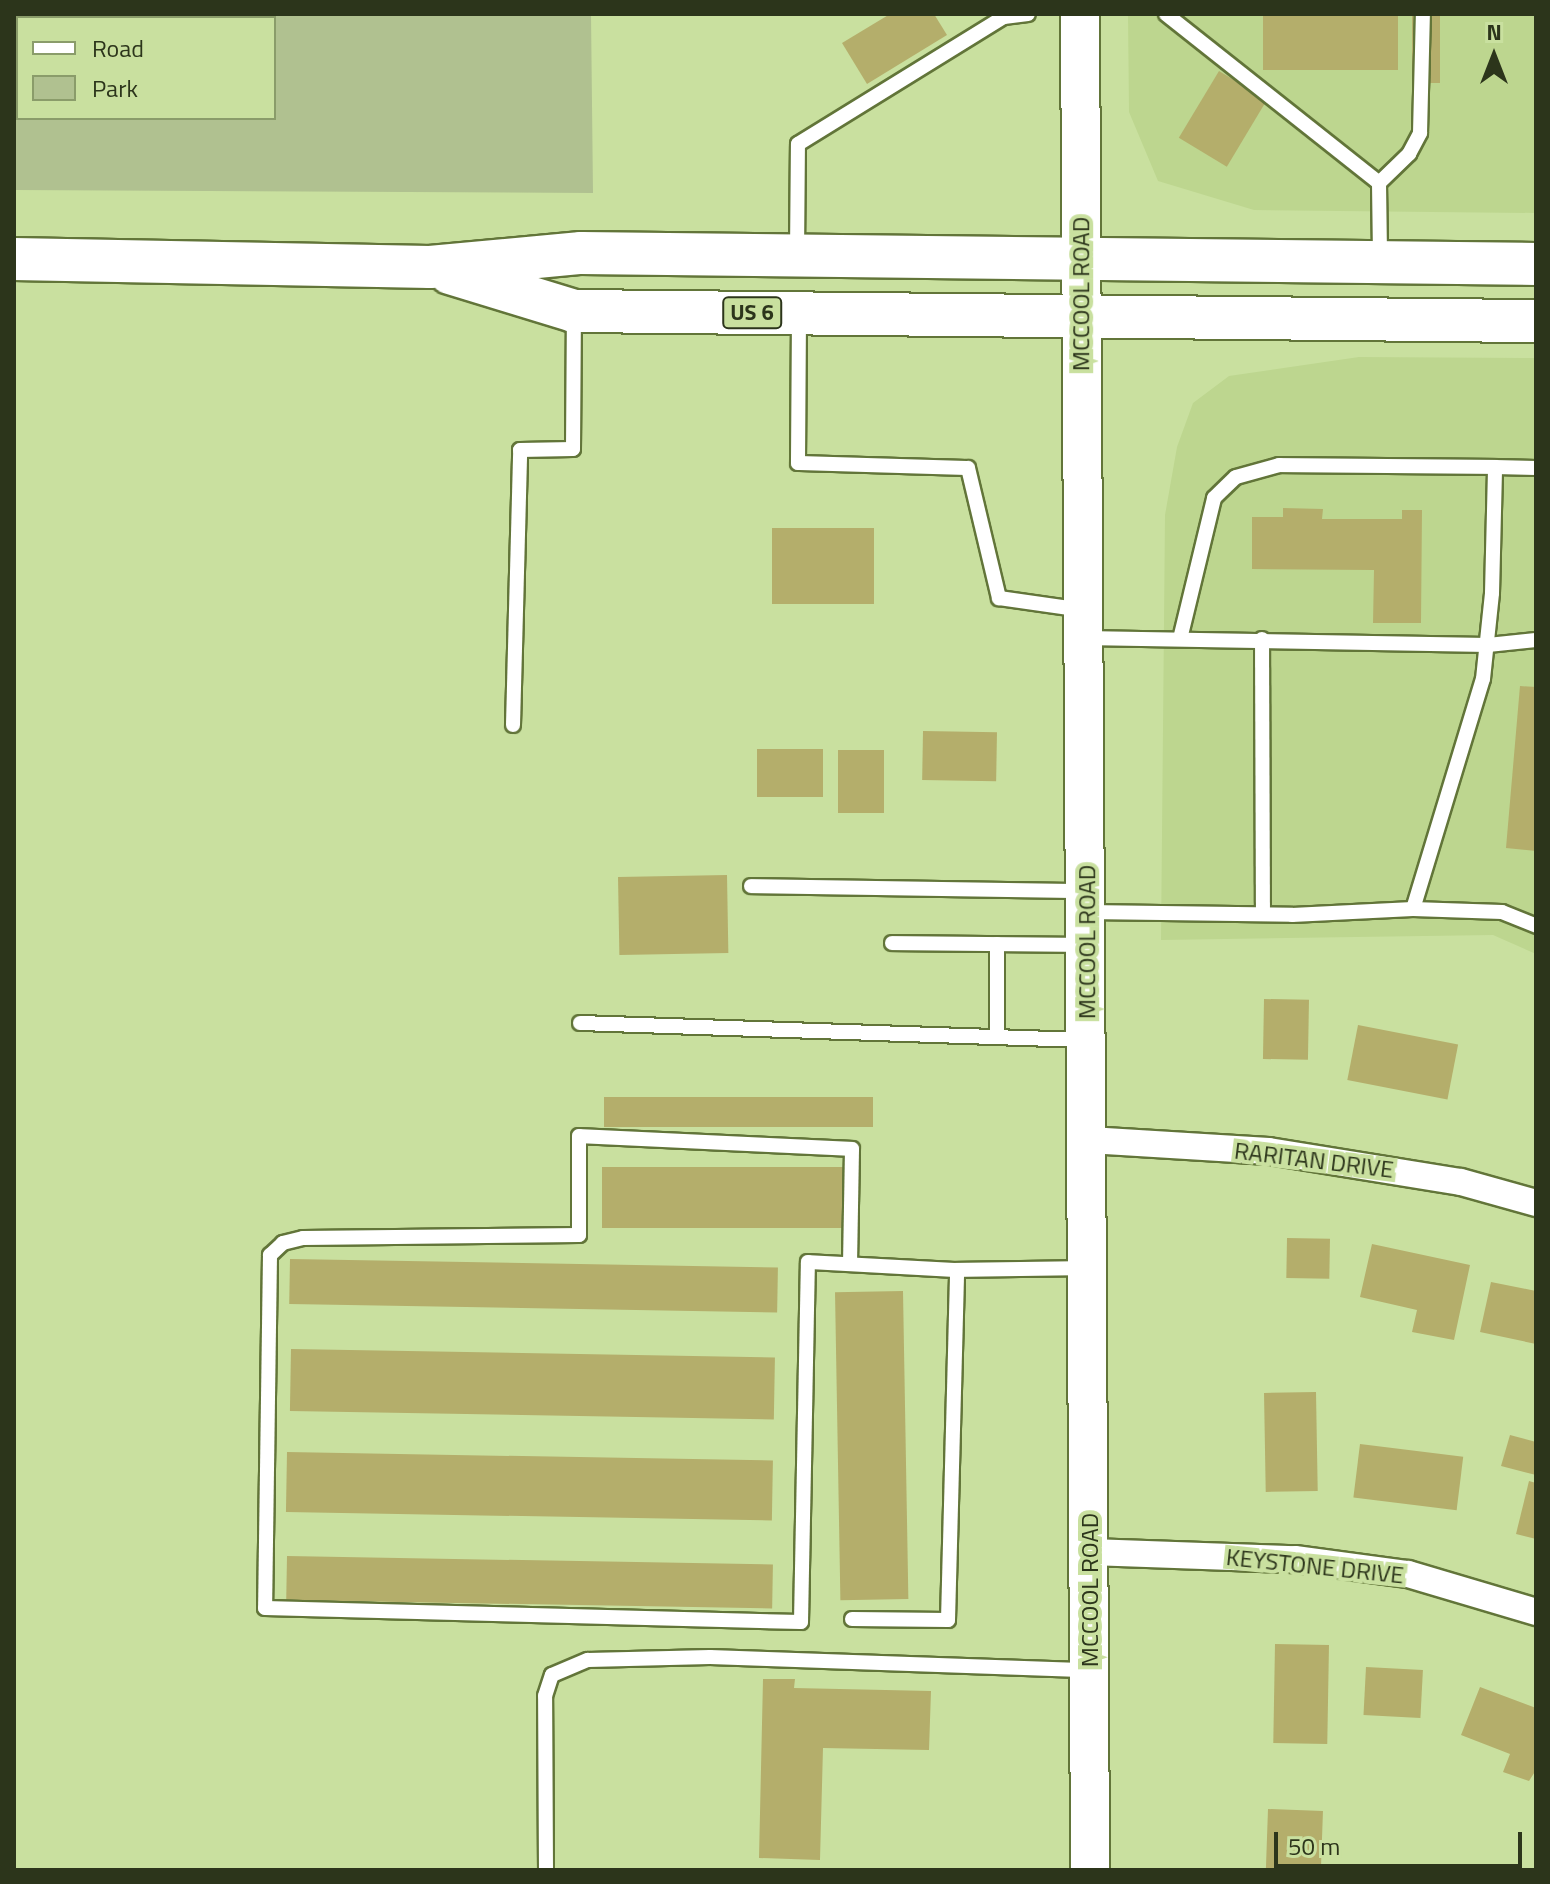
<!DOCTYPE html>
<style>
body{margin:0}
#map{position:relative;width:1550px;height:1884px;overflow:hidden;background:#c9e09f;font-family:"Titillium Web",sans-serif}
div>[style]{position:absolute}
.built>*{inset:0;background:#bdd68f}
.green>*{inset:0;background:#b0c190}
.building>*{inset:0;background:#b4ae6b;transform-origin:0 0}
.roads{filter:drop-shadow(2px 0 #627539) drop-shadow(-2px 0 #627539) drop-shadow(0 2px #627539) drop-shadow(0 -2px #627539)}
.lane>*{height:14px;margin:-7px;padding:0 7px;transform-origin:7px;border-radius:7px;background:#fff}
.street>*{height:26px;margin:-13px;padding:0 13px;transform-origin:13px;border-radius:13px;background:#fff}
.secondary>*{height:38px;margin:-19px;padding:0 19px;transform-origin:19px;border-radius:19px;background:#fff}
.primary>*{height:42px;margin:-21px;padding:0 21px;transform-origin:21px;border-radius:21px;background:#fff}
span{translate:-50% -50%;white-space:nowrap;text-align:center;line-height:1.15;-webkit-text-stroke:8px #c9e09f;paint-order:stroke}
.shield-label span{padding:2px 6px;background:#c9e09f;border:2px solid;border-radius:6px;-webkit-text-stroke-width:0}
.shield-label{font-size:22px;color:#2c351b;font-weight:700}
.street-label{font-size:24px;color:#2c351b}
.frame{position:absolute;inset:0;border:16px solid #2c351b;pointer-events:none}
.legend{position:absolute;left:16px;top:16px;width:260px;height:104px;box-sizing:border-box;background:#c9e09f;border:2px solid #8a9c6a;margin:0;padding:10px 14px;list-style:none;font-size:24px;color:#2c351b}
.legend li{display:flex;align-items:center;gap:16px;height:40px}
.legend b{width:40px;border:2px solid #8a9c6a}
.north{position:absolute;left:1454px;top:16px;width:80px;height:80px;-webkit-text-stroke:6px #c9e09f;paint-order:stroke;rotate:0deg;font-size:22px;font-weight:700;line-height:32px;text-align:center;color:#2c351b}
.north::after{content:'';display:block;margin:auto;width:28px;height:36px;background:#2c351b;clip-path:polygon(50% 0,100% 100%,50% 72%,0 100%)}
.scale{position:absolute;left:1274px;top:1832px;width:248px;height:36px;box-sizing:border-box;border:4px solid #2c351b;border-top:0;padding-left:10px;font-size:24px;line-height:28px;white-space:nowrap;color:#2c351b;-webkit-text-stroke:6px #c9e09f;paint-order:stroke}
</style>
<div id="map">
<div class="built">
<i style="clip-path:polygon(1128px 14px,1536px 14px,1536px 213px,1254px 210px,1158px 181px,1129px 112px)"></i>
<i style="clip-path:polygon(1359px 357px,1536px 358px,1536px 954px,1493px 935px,1161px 940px,1165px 515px,1177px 447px,1193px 403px,1229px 376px)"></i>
</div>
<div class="green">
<i style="clip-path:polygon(evenodd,14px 14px,591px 14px,593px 193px,14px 190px,14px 14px,18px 18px,274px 18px,274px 118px,18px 118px,18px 18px)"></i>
</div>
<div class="building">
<i style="clip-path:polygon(890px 14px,934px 14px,947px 35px,867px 84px,842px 43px)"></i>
<i style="left:1263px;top:14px;width:135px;height:56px"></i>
<i style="left:1412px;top:14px;width:28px;height:69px"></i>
<i style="left:1219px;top:71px;width:56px;height:78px;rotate:31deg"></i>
<i style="clip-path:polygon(1283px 508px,1323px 509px,1322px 519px,1402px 519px,1402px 510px,1422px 510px,1421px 623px,1373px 623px,1374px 570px,1252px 569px,1252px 517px,1283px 517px)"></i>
<i style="left:772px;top:528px;width:102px;height:76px"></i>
<i style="clip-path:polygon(1520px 686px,1536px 687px,1536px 851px,1506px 848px)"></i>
<i style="left:923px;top:731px;width:74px;height:49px;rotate:1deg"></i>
<i style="left:757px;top:749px;width:66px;height:48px"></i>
<i style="left:838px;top:750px;width:46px;height:63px"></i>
<i style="left:727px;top:875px;width:78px;height:109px;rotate:89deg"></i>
<i style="left:1264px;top:999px;width:45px;height:60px;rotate:1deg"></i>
<i style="left:1358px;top:1025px;width:102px;height:56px;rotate:11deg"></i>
<i style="left:604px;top:1097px;width:269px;height:30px"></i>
<i style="left:602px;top:1167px;width:242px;height:61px"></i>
<i style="left:1287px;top:1238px;width:43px;height:40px;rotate:1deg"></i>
<i style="clip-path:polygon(1372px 1244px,1470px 1265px,1454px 1340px,1412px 1332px,1417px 1310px,1360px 1297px)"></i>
<i style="left:290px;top:1259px;width:488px;height:45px;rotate:1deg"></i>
<i style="clip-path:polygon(1491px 1282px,1536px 1291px,1536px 1344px,1480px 1332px)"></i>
<i style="left:903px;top:1291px;width:308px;height:68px;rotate:89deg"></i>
<i style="left:291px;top:1349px;width:484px;height:62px;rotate:1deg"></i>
<i style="left:1316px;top:1392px;width:99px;height:52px;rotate:89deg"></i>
<i style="clip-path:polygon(1510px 1435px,1536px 1442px,1536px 1475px,1501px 1466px)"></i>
<i style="left:1360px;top:1444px;width:104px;height:54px;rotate:7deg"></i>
<i style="left:287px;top:1452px;width:486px;height:60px;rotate:1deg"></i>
<i style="clip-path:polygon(1529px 1481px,1536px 1483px,1536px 1539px,1516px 1534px)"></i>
<i style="left:287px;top:1556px;width:486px;height:44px;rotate:1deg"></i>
<i style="left:1275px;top:1644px;width:54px;height:99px;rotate:1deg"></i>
<i style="left:1366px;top:1667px;width:57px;height:48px;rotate:3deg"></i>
<i style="clip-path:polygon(763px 1679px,795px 1679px,794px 1688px,931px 1691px,929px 1750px,823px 1748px,820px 1860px,759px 1858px)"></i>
<i style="clip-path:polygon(1480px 1687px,1536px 1708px,1536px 1770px,1529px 1781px,1503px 1772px,1510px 1754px,1461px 1735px)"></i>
<i style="left:1268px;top:1809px;width:55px;height:61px;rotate:2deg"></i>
</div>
<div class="roads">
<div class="lane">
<i style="left:1166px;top:14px;width:272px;rotate:38.4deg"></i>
<i style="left:1379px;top:183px;width:76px;rotate:89.2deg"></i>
<i style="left:1379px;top:183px;width:42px;rotate:-44deg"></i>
<i style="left:1409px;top:154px;width:24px;rotate:-62deg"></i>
<i style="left:1420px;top:133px;width:119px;rotate:-88.6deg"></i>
<i style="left:797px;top:254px;width:110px;rotate:-89.5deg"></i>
<i style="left:798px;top:144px;width:242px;rotate:-31.7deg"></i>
<i style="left:1004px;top:17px;width:24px;rotate:-7deg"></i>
<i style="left:799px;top:317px;width:146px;rotate:90.4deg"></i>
<i style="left:798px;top:463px;width:170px;rotate:1.7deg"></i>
<i style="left:968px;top:468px;width:134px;rotate:76.6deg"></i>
<i style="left:999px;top:598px;width:85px;rotate:8.1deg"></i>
<i style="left:1084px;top:638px;width:404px;rotate:1deg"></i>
<i style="left:1488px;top:645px;width:48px;rotate:-5.9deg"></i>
<i style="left:1180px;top:639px;width:145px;rotate:-76.4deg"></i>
<i style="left:1214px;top:498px;width:30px;rotate:-44deg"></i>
<i style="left:1236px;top:477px;width:45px;rotate:-15.6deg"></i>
<i style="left:1279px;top:465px;width:216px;rotate:0.5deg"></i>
<i style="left:1262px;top:639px;width:275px;rotate:89.8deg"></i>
<i style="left:513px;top:725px;width:275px;rotate:-88.5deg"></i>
<i style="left:520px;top:450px;width:53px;rotate:-1.1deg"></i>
<i style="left:573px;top:449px;width:134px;rotate:-89.6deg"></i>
<i style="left:751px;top:886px;width:332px;rotate:0.9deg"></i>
<i style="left:1413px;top:909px;width:89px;rotate:1.9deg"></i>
<i style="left:1502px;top:912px;width:37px;rotate:22deg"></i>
<i style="left:1087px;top:912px;width:205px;rotate:0.8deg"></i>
<i style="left:1292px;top:915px;width:121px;rotate:-2.8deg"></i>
<i style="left:1413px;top:909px;width:240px;rotate:-73.1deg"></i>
<i style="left:1483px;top:679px;width:86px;rotate:-84deg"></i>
<i style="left:1492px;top:593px;width:126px;rotate:-88.6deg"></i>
<i style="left:1495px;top:467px;width:41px;rotate:1.4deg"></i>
<i style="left:892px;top:943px;width:190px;rotate:0.6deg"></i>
<i style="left:997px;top:944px;width:92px;rotate:90deg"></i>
<i style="left:580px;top:1023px;width:503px;rotate:1.94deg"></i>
<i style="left:850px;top:1264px;width:115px;rotate:-89deg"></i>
<i style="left:852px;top:1149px;width:273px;rotate:-177.3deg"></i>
<i style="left:579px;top:1136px;width:99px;rotate:90deg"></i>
<i style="left:579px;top:1235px;width:276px;rotate:179.4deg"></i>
<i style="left:303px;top:1238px;width:21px;rotate:166deg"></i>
<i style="left:283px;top:1243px;width:18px;rotate:137deg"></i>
<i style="left:270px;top:1255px;width:353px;rotate:90.8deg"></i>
<i style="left:265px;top:1608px;width:536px;rotate:1.5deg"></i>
<i style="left:801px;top:1622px;width:360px;rotate:-88.9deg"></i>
<i style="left:808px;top:1262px;width:149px;rotate:3.1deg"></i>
<i style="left:852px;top:1619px;width:96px;rotate:0.6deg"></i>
<i style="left:948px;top:1620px;width:350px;rotate:-88.5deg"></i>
<i style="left:957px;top:1270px;width:127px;rotate:-0.9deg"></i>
<i style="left:546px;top:1870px;width:174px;rotate:-90.3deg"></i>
<i style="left:545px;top:1696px;width:22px;rotate:-72deg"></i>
<i style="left:552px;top:1675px;width:39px;rotate:-23deg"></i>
<i style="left:588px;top:1660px;width:122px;rotate:-1.4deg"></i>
<i style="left:710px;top:1657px;width:378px;rotate:2deg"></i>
</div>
<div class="street">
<i style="left:1089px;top:1140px;width:180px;rotate:3.5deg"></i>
<i style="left:1269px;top:1151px;width:194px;rotate:9.2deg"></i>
<i style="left:1461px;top:1182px;width:78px;rotate:15.6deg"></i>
<i style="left:1090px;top:1552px;width:205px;rotate:2deg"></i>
<i style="left:1295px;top:1559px;width:114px;rotate:7.6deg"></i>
<i style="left:1408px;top:1574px;width:134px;rotate:16.5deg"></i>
</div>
<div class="secondary">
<i style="left:1080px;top:14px;width:1856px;rotate:89.69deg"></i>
</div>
<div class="primary">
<i style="left:14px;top:259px;width:416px;rotate:1.1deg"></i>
<i style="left:430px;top:267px;width:152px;rotate:-5.3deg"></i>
<i style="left:581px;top:253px;width:955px;rotate:0.66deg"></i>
<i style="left:450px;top:273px;width:130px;rotate:17deg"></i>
<i style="left:574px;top:311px;width:962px;rotate:0.6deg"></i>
</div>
</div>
<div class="shield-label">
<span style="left:752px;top:313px">US 6</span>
</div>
<div class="street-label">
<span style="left:1081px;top:294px;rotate:-90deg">MCCOOL ROAD</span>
<span style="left:1087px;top:942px;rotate:-90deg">MCCOOL ROAD</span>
<span style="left:1314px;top:1160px;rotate:7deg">RARITAN DRIVE</span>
<span style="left:1315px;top:1566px;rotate:6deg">KEYSTONE DRIVE</span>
<span style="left:1090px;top:1590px;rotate:-90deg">MCCOOL ROAD</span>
</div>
<div class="frame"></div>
<ul class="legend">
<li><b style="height:10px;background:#fff"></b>Road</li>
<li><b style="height:22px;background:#b0c190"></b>Park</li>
</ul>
<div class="north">N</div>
<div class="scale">50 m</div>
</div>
